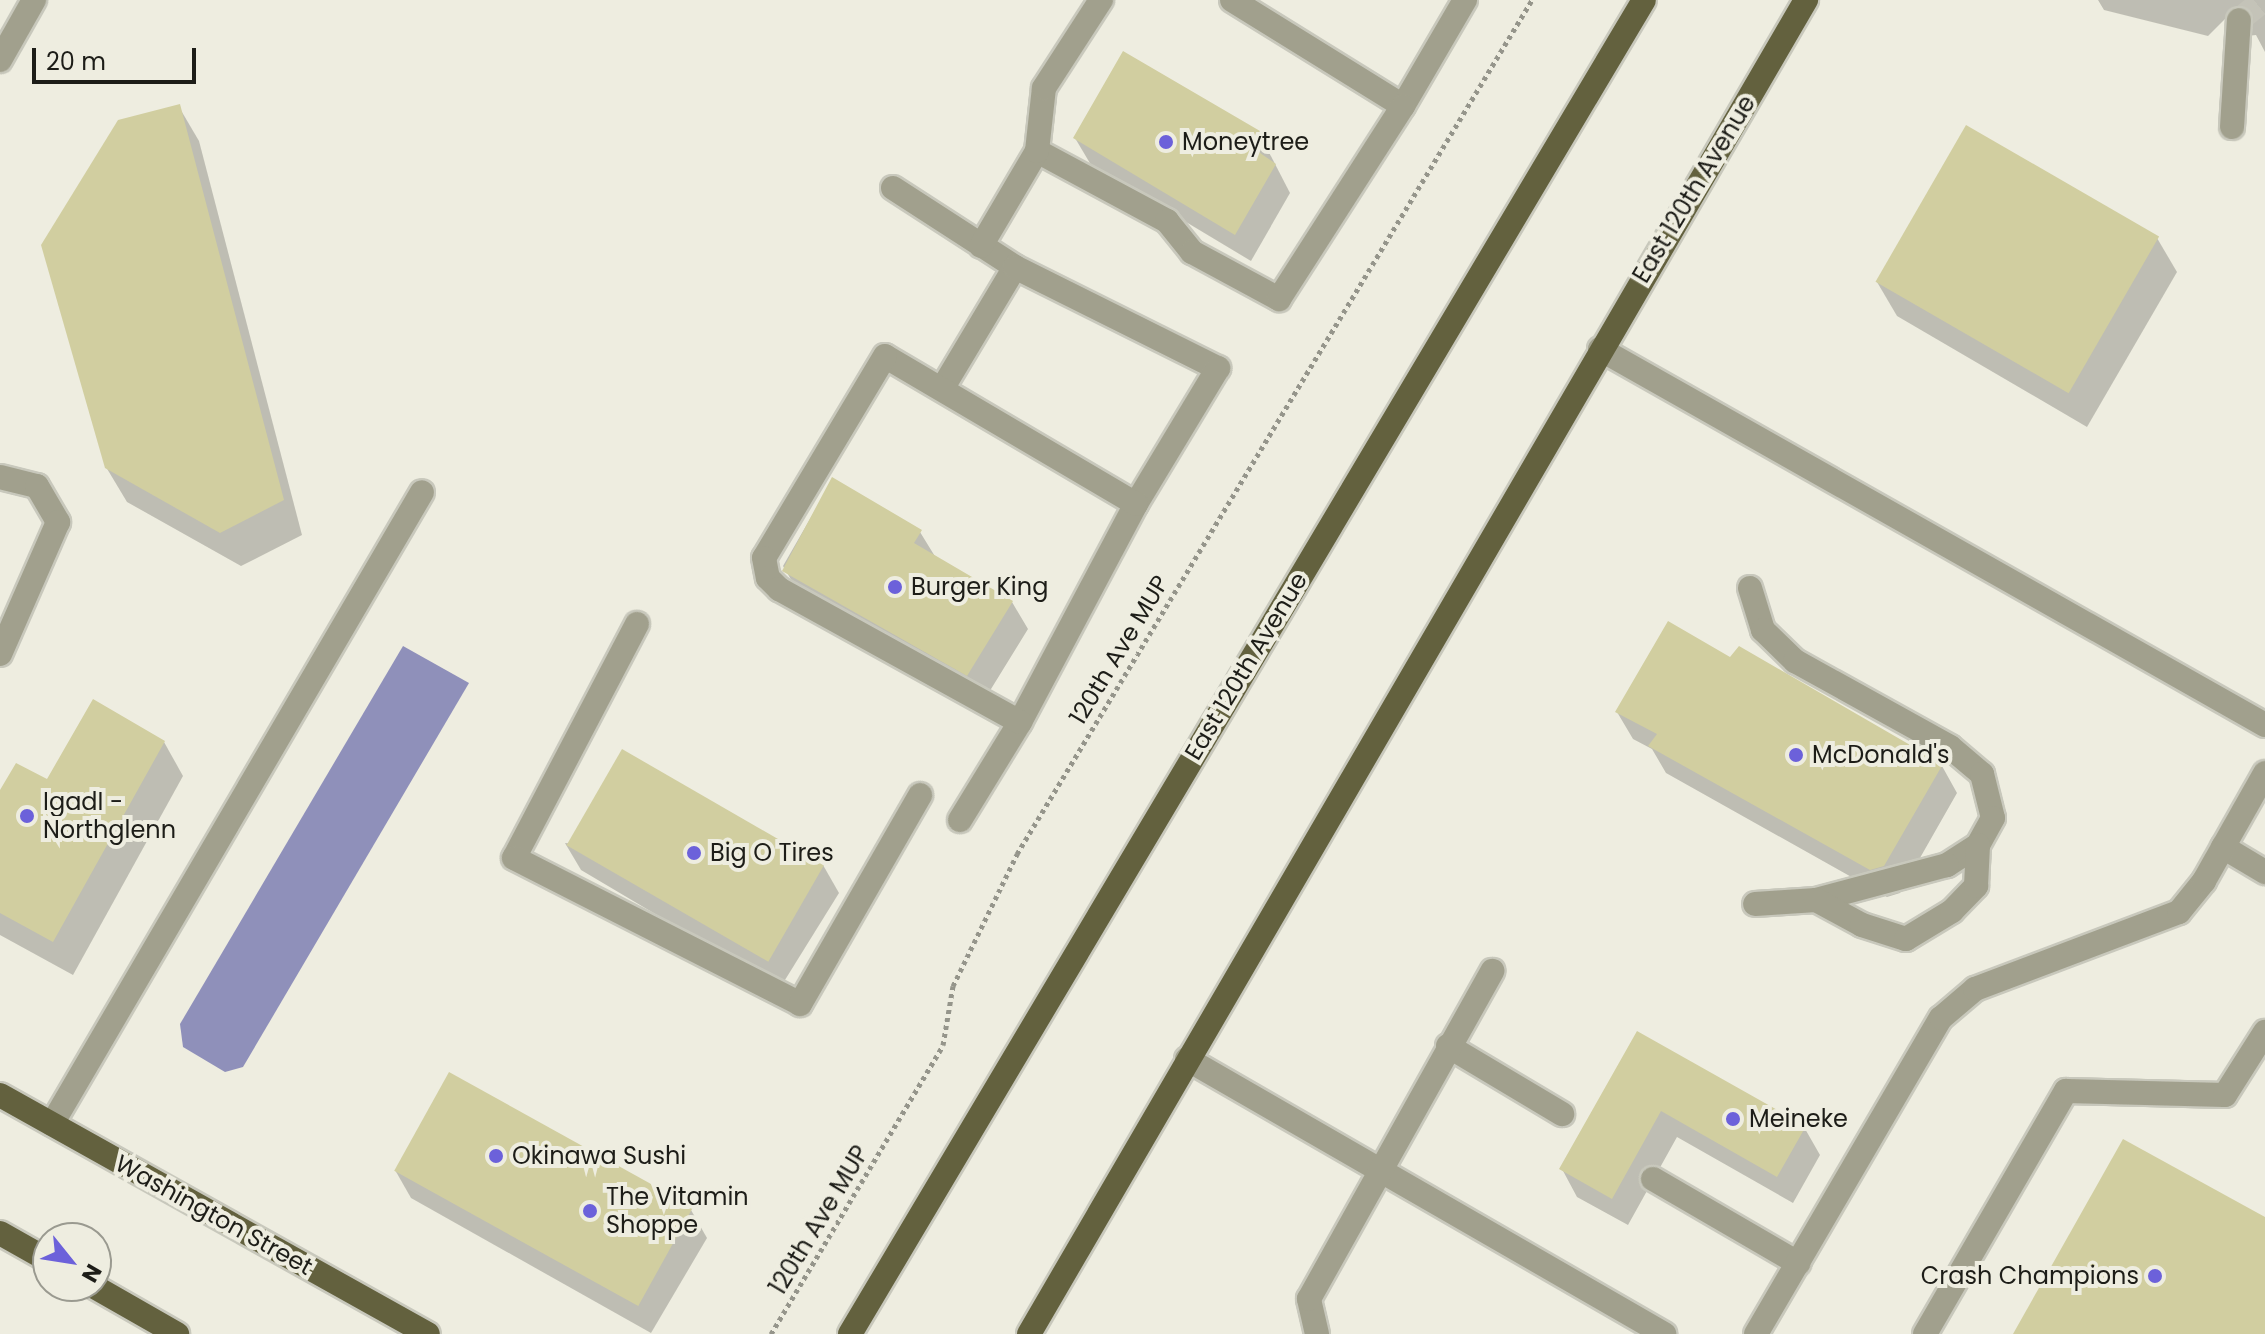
<!DOCTYPE html>
<style>
body{margin:0}
#map{position:relative;width:2265px;height:1334px;overflow:hidden;background:#eeede0;font-family:Poppins,sans-serif}
div>[style]{position:absolute}
.water>*{inset:0;background:#8f90ba}
.shadow>*{inset:0;background:#0003}
.building>*{inset:0;background:#d1cea0;transform-origin:0 0}
.minor-tunnel>*{height:24px;margin-top:-12px;transform-origin:0;background:repeating-linear-gradient(90deg,#c4c3b8 0 24px,transparent 0 36px)}
.path>*{height:5px;margin-top:-2.5px;transform-origin:0;background:repeating-linear-gradient(90deg,#95958b 0 4px,transparent 0 8px)}
.roads{filter:drop-shadow(2px 0 #c8c8bc) drop-shadow(-2px 0 #c8c8bc) drop-shadow(0 2px #c8c8bc) drop-shadow(0 -2px #c8c8bc)}
.minor>*{height:24px;margin:-12px;padding:0 12px;transform-origin:12px;border-radius:12px;background:#a1a08d}
.major>*{height:24px;margin:-12px;padding:0 12px;transform-origin:12px;border-radius:12px;background:#63613e}
.dots>*{width:22px;height:22px;translate:-50% -50%;box-sizing:border-box;border:4px solid #eeede0;border-radius:50%}
span{translate:-50% -50%;white-space:nowrap;text-align:center;line-height:1.15;-webkit-text-stroke:8px #eeede0;paint-order:stroke}
.poi-label{font-size:24px;color:#1d1d18}
.left{translate:0 -50%;text-align:left}
.right{translate:-100% -50%;text-align:right}
.street-label{font-size:24px;color:#1d1d18}
.north{position:absolute;left:32px;top:1222px;width:80px;height:80px;box-sizing:border-box;background:#eeede0;border:2px solid #9a9a90;border-radius:50%;rotate:120deg;font-size:22px;font-weight:700;line-height:32px;text-align:center;color:#1d1d18}
.north::after{content:'';display:block;margin:auto;width:28px;height:36px;background:#6c61da;clip-path:polygon(50% 0,100% 100%,50% 72%,0 100%)}
.scale{position:absolute;left:32px;top:48px;width:164px;height:36px;box-sizing:border-box;border:4px solid #1d1d18;border-top:0;padding-left:10px;font-size:24px;line-height:28px;white-space:nowrap;color:#1d1d18;-webkit-text-stroke:6px #eeede0;paint-order:stroke}
</style>
<div id="map">
<div class="water">
<i style="clip-path:polygon(403px 646px,469px 683px,243px 1067px,225px 1072px,183px 1047px,180px 1024px)"></i>
</div>
<div class="shadow">
<i style="clip-path:polygon(2098px 0,2265px 0,2265px 52px,2256px 35px,2247px 36px,2229px 15px,2208px 36px,2104px 10px)"></i>
<i style="clip-path:polygon(179px 107px,199px 141px,302px 535px,241px 566px,127px 502px,106px 467px)"></i>
<i style="clip-path:polygon(1259px 133px,1290px 193px,1251px 261px,1091px 165px,1075px 138px)"></i>
<i style="clip-path:polygon(2157px 238px,2177px 272px,2087px 427px,1897px 316px,1877px 282px)"></i>
<i style="clip-path:polygon(833px 479px,920px 532px,936px 558px,1012px 602px,1028px 629px,983px 702px,799px 593px,783px 566px)"></i>
<i style="clip-path:polygon(1617px 712px,1942px 766px,1957px 793px,1900px 893px,1887px 897px,1666px 773px,1652px 749px,1633px 739px)"></i>
<i style="clip-path:polygon(164px 742px,183px 776px,73px 975px,0 935px,0 794px)"></i>
<i style="clip-path:polygon(565px 843px,823px 865px,839px 893px,780px 988px,581px 870px)"></i>
<i style="clip-path:polygon(1638px 1034px,1804px 1127px,1820px 1155px,1793px 1203px,1677px 1137px,1628px 1225px,1577px 1197px,1562px 1169px)"></i>
<i style="clip-path:polygon(395px 1170px,691px 1210px,707px 1238px,651px 1333px,411px 1198px)"></i>
</div>
<div class="building">
<i style="clip-path:polygon(1123px 51px,1260px 131px,1250px 146px,1276px 164px,1235px 235px,1073px 138px)"></i>
<i style="clip-path:polygon(180px 104px,284px 500px,220px 533px,105px 468px,41px 245px,118px 120px)"></i>
<i style="left:1966px;top:125px;width:223px;height:181px;rotate:30deg"></i>
<i style="clip-path:polygon(832px 477px,922px 530px,914px 543px,1013px 601px,967px 676px,782px 571px)"></i>
<i style="clip-path:polygon(1668px 621px,1730px 657px,1739px 646px,1943px 764px,1884px 866px,1870px 870px,1648px 746px,1657px 734px,1615px 712px)"></i>
<i style="clip-path:polygon(93px 699px,165px 741px,53px 942px,0 913px,0 790px,16px 763px,47px 779px)"></i>
<i style="left:622px;top:749px;width:233px;height:111px;rotate:30deg"></i>
<i style="clip-path:polygon(1637px 1031px,1806px 1126px,1777px 1177px,1661px 1111px,1612px 1199px,1559px 1169px)"></i>
<i style="left:449px;top:1072px;width:279px;height:113px;rotate:29deg"></i>
<i style="clip-path:polygon(2123px 1139px,2265px 1217px,2265px 1334px,2013px 1334px)"></i>
</div>
<div class="minor-tunnel">
<i style="left:2239px;top:20px;width:32px;rotate:-39deg"></i>
</div>
<div class="path">
<i style="left:771px;top:1334px;width:336px;rotate:-59.2deg"></i>
<i style="left:943px;top:1045px;width:60px;rotate:-80.4deg"></i>
<i style="left:953px;top:986px;width:147px;rotate:-64.1deg"></i>
<i style="left:1017px;top:854px;width:997px;rotate:-58.91deg"></i>
</div>
<div class="roads">
<div class="minor">
<i style="left:1232px;top:0;width:201px;rotate:31.8deg"></i>
<i style="left:1403px;top:106px;width:123px;rotate:-59.7deg"></i>
<i style="left:0;top:60px;width:69px;rotate:-60.5deg"></i>
<i style="left:2232px;top:127px;width:107px;rotate:-86.3deg"></i>
<i style="left:1037px;top:151px;width:148px;rotate:28.3deg"></i>
<i style="left:1167px;top:221px;width:40px;rotate:51deg"></i>
<i style="left:1192px;top:252px;width:99px;rotate:28.4deg"></i>
<i style="left:1279px;top:299px;width:229px;rotate:-57.3deg"></i>
<i style="left:893px;top:188px;width:145px;rotate:32.9deg"></i>
<i style="left:1015px;top:267px;width:142px;rotate:120.9deg"></i>
<i style="left:981px;top:246px;width:110px;rotate:-59.5deg"></i>
<i style="left:1037px;top:151px;width:63px;rotate:-83.7deg"></i>
<i style="left:1044px;top:88px;width:105px;rotate:-57.1deg"></i>
<i style="left:1015px;top:267px;width:227px;rotate:26.5deg"></i>
<i style="left:1218px;top:368px;width:159px;rotate:121.1deg"></i>
<i style="left:1600px;top:349px;width:764px;rotate:29.48deg"></i>
<i style="left:0;top:477px;width:38px;rotate:14deg"></i>
<i style="left:37px;top:486px;width:42px;rotate:59.7deg"></i>
<i style="left:58px;top:522px;width:144px;rotate:113.7deg"></i>
<i style="left:1750px;top:588px;width:44px;rotate:72.8deg"></i>
<i style="left:1763px;top:630px;width:45px;rotate:44.1deg"></i>
<i style="left:1795px;top:661px;width:177px;rotate:29deg"></i>
<i style="left:1950px;top:747px;width:42px;rotate:40.2deg"></i>
<i style="left:1982px;top:774px;width:45px;rotate:76deg"></i>
<i style="left:1993px;top:818px;width:31px;rotate:119deg"></i>
<i style="left:1978px;top:845px;width:37px;rotate:147deg"></i>
<i style="left:1947px;top:865px;width:136px;rotate:165deg"></i>
<i style="left:1816px;top:900px;width:61px;rotate:176.2deg"></i>
<i style="left:637px;top:624px;width:264px;rotate:117.7deg"></i>
<i style="left:514px;top:858px;width:321px;rotate:27deg"></i>
<i style="left:800px;top:1004px;width:241px;rotate:-60.1deg"></i>
<i style="left:960px;top:820px;width:115px;rotate:-58.5deg"></i>
<i style="left:1020px;top:722px;width:247px;rotate:-62deg"></i>
<i style="left:1136px;top:504px;width:291px;rotate:-149.5deg"></i>
<i style="left:885px;top:356px;width:235px;rotate:120.9deg"></i>
<i style="left:764px;top:558px;width:20px;rotate:79deg"></i>
<i style="left:768px;top:578px;width:16px;rotate:45deg"></i>
<i style="left:779px;top:589px;width:275px;rotate:28.9deg"></i>
<i style="left:2223px;top:847px;width:49px;rotate:30.8deg"></i>
<i style="left:1816px;top:900px;width:52px;rotate:28.5deg"></i>
<i style="left:1862px;top:925px;width:46px;rotate:17.7deg"></i>
<i style="left:1906px;top:939px;width:54px;rotate:-31.3deg"></i>
<i style="left:1952px;top:911px;width:35px;rotate:-46deg"></i>
<i style="left:1976px;top:886px;width:41px;rotate:-87.2deg"></i>
<i style="left:1448px;top:1046px;width:133px;rotate:30.8deg"></i>
<i style="left:1187px;top:1059px;width:551px;rotate:29.96deg"></i>
<i style="left:52px;top:1124px;width:732px;rotate:-59.65deg"></i>
<i style="left:1653px;top:1179px;width:168px;rotate:30.1deg"></i>
<i style="left:1317px;top:1334px;width:36px;rotate:-103deg"></i>
<i style="left:1309px;top:1299px;width:376px;rotate:-60.8deg"></i>
<i style="left:1756px;top:1334px;width:366px;rotate:-59.7deg"></i>
<i style="left:1941px;top:1018px;width:45px;rotate:-40.5deg"></i>
<i style="left:1975px;top:989px;width:218px;rotate:-20.7deg"></i>
<i style="left:2179px;top:912px;width:40px;rotate:-51deg"></i>
<i style="left:2204px;top:881px;width:124px;rotate:-60.5deg"></i>
<i style="left:1925px;top:1334px;width:281px;rotate:-59.9deg"></i>
<i style="left:2066px;top:1091px;width:159px;rotate:1.4deg"></i>
<i style="left:2225px;top:1095px;width:75px;rotate:-57.6deg"></i>
</div>
<div class="major">
<i style="left:0;top:1095px;width:490px;rotate:29.2deg"></i>
<i style="left:0;top:1233px;width:55px;rotate:29.4deg"></i>
<i style="left:93px;top:1286px;width:97px;rotate:29.7deg"></i>
<i style="left:850px;top:1334px;width:1552px;rotate:-59.24deg"></i>
<i style="left:1029px;top:1334px;width:1544px;rotate:-59.78deg"></i>
</div>
</div>
<div class="dots">
<i style="left:1166px;top:142px;background:#6c61da"></i>
<i style="left:895px;top:587px;background:#6c61da"></i>
<i style="left:1796px;top:755px;background:#6c61da"></i>
<i style="left:27px;top:816px;background:#6c61da"></i>
<i style="left:694px;top:853px;background:#6c61da"></i>
<i style="left:1733px;top:1119px;background:#6c61da"></i>
<i style="left:496px;top:1156px;background:#6c61da"></i>
<i style="left:590px;top:1211px;background:#6c61da"></i>
<i style="left:2155px;top:1276px;background:#6c61da"></i>
</div>
<div class="poi-label">
<span class="left" style="left:1182px;top:142px">Moneytree</span>
<span class="left" style="left:911px;top:587px">Burger King</span>
<span class="left" style="left:1812px;top:755px">McDonald's</span>
<span class="left" style="left:43px;top:816px">IgadI -<br>Northglenn</span>
<span class="left" style="left:710px;top:853px">Big O Tires</span>
<span class="left" style="left:1749px;top:1119px">Meineke</span>
<span class="left" style="left:512px;top:1156px">Okinawa Sushi</span>
<span class="left" style="left:606px;top:1211px">The Vitamin<br>Shoppe</span>
<span class="right" style="left:2139px;top:1276px">Crash Champions</span>
</div>
<div class="street-label">
<span style="left:1694px;top:189px;rotate:-59deg">East 120th Avenue</span>
<span style="left:1119px;top:650px;rotate:-59deg">120th Ave MUP</span>
<span style="left:1246px;top:666px;rotate:-59deg">East 120th Avenue</span>
<span style="left:214px;top:1215px;rotate:29deg">Washington Street</span>
<span style="left:819px;top:1220px;rotate:-59deg">120th Ave MUP</span>
</div>
<div class="north">N</div>
<div class="scale">20 m</div>
</div>
